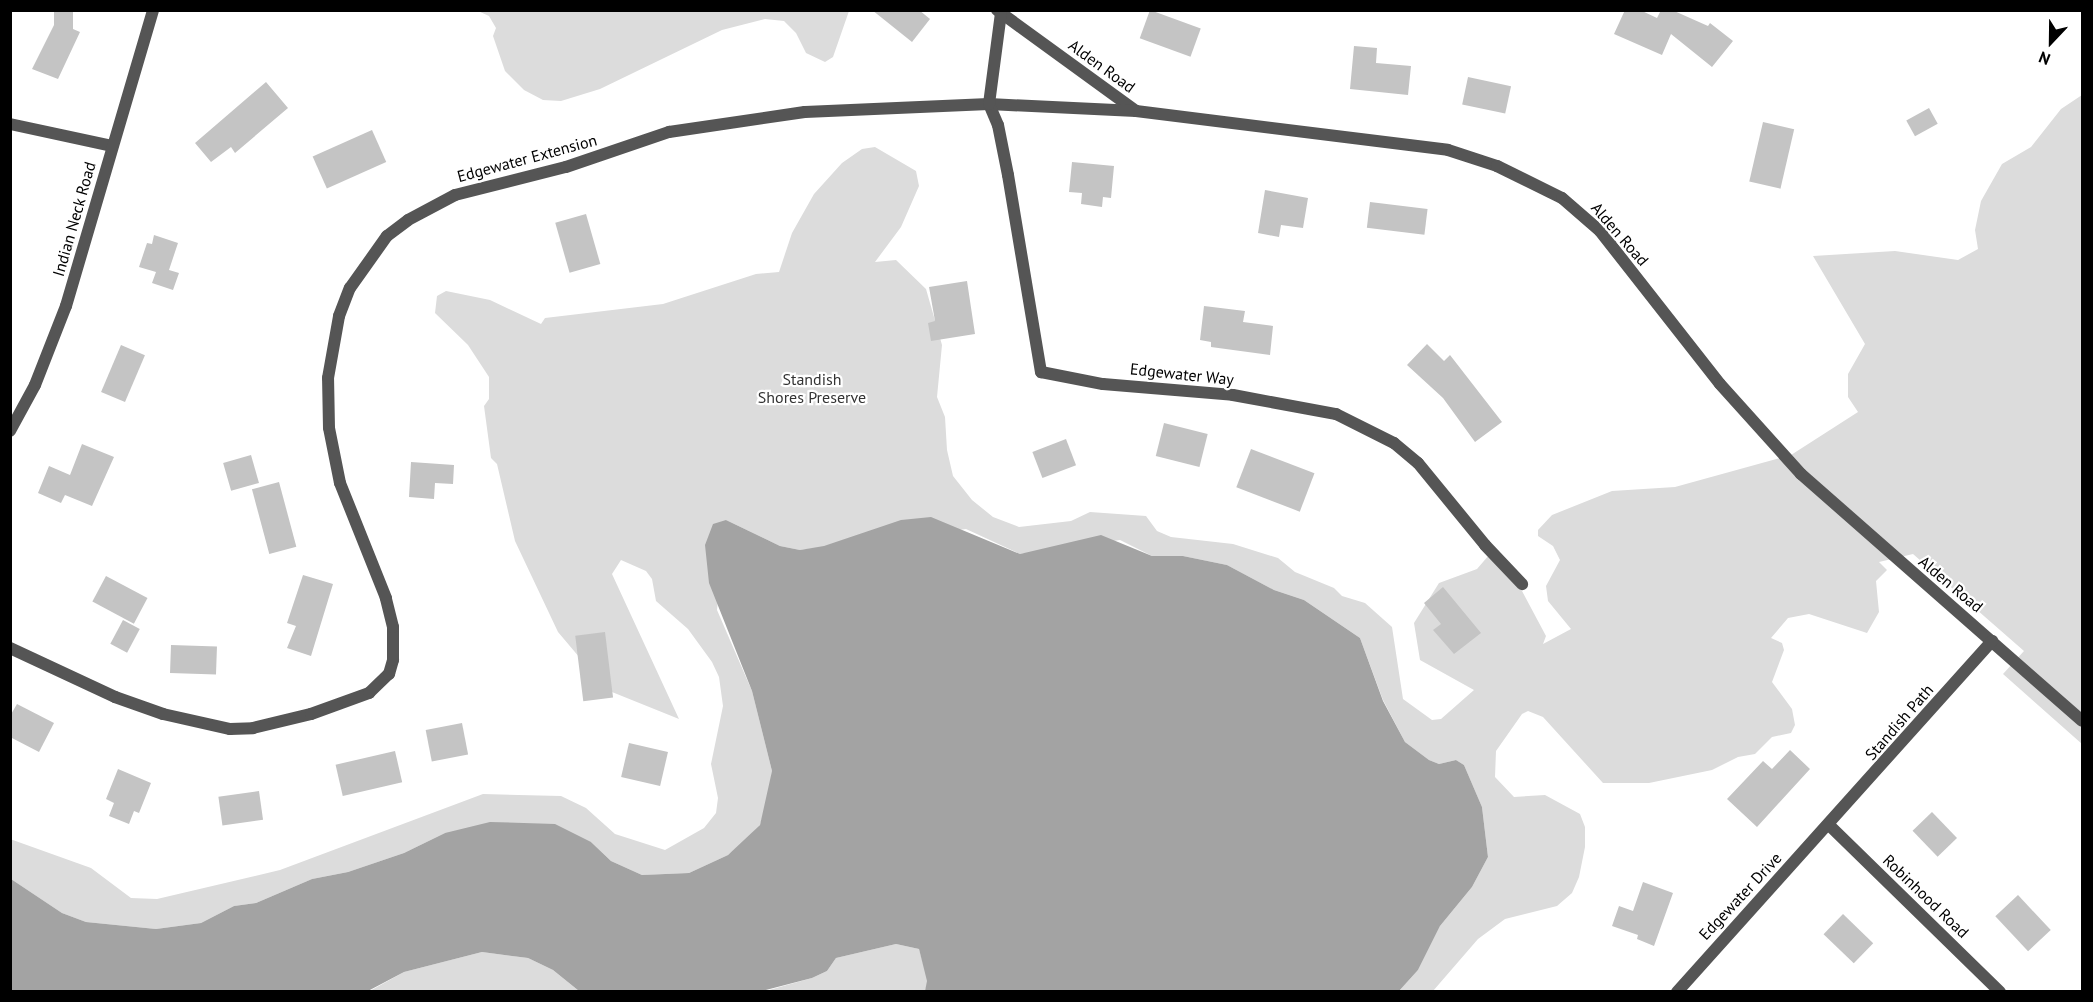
<!DOCTYPE html>
<style>
body{margin:0}
#map{position:relative;width:2093px;height:1002px;overflow:hidden;background:#fff;font-family:"PT Sans",sans-serif}
div>[style]{position:absolute}
.green>*{inset:0;background:#dcdcdc}
.water>*{inset:0;background:#a3a3a3}
.building>*{inset:0;background:#c4c4c4;transform-origin:0 0}
.street>*{height:12px;margin:-6px;padding:0 6px;transform-origin:6px;border-radius:6px;background:#555}
span{translate:-50% -50%;white-space:nowrap;text-align:center;line-height:1.15;-webkit-text-stroke:4.5px #fff;paint-order:stroke}
.street-label{font-size:16px;color:#000}
.park-label{font-size:16px;color:#333}
.frame{position:absolute;inset:0;border:12px solid #000;pointer-events:none}
.north{position:absolute;left:2021px;top:12px;width:60px;height:60px;-webkit-text-stroke:4px #fff;paint-order:stroke;rotate:202deg;font-size:16px;font-weight:700;line-height:24px;text-align:center;color:#000}
.north::after{content:'';display:block;margin:auto;width:21px;height:27px;background:#000;clip-path:polygon(50% 0,100% 100%,50% 72%,0 100%)}
</style>
<div id="map">
<div class="green">
<i style="clip-path:polygon(478px 11px,849px 10px,849px 11px,833px 57px,825px 62px,806px 53px,796px 33px,784px 21px,765px 19px,722px 30px,600px 89px,561px 101px,543px 100px,524px 90px,505px 71px,493px 36px,496px 28px,489px 16px)"></i>
<i style="clip-path:polygon(2082px 95px,2082px 744px,2003px 674px,2024px 651px,1913px 554px,1879px 562px,1887px 570px,1876px 581px,1879px 612px,1867px 633px,1809px 614px,1788px 618px,1771px 638px,1782px 643px,1784px 650px,1772px 682px,1792px 709px,1795px 725px,1791px 733px,1772px 737px,1755px 754px,1738px 757px,1712px 770px,1649px 783px,1603px 783px,1543px 717px,1528px 711px,1522px 714px,1496px 751px,1495px 777px,1514px 797px,1545px 795px,1580px 814px,1585px 827px,1585px 847px,1579px 877px,1572px 893px,1557px 906px,1505px 919px,1478px 939px,1433px 991px,1399px 991px,1418px 970px,1440px 926px,1472px 887px,1488px 857px,1482px 807px,1464px 765px,1456px 760px,1439px 764px,1429px 760px,1405px 742px,1383px 700px,1360px 638px,1304px 600px,1274px 590px,1227px 565px,1183px 556px,1152px 556px,1120px 540px,1020px 554px,966px 529px,800px 550px,780px 546px,726px 520px,717px 610px,752px 691px,772px 771px,771px 789px,760px 825px,744px 842px,728px 855px,689px 873px,642px 875px,611px 861px,591px 842px,445px 833px,404px 853px,348px 872px,312px 879px,256px 903px,234px 906px,201px 923px,156px 929px,86px 922px,62px 913px,11px 879px,10px 839px,91px 868px,131px 898px,157px 899px,280px 870px,483px 794px,561px 796px,586px 808px,615px 834px,665px 850px,704px 828px,716px 813px,718px 798px,711px 764px,723px 706px,719px 677px,712px 662px,688px 629px,656px 601px,652px 579px,646px 571px,621px 560px,612px 574px,679px 719px,607px 690px,558px 632px,515px 541px,497px 464px,491px 458px,484px 406px,489px 399px,489px 377px,468px 345px,435px 313px,437px 296px,446px 291px,490px 300px,541px 324px,545px 318px,663px 304px,756px 274px,779px 272px,792px 233px,814px 194px,842px 163px,862px 149px,875px 147px,916px 171px,919px 186px,901px 227px,875px 262px,896px 260px,926px 289px,942px 345px,937px 397px,945px 417px,947px 450px,953px 476px,972px 500px,993px 517px,1019px 527px,1071px 521px,1090px 512px,1146px 516px,1157px 531px,1171px 537px,1233px 544px,1278px 558px,1295px 572px,1334px 588px,1342px 596px,1365px 603px,1392px 627px,1403px 699px,1432px 720px,1441px 719px,1474px 690px,1420px 660px,1414px 623px,1439px 583px,1477px 569px,1489px 555px,1522px 591px,1546px 636px,1543px 644px,1571px 629px,1548px 601px,1546px 586px,1560px 560px,1553px 546px,1538px 536px,1538px 530px,1552px 515px,1612px 491px,1675px 487px,1791px 455px,1858px 412px,1848px 397px,1848px 374px,1865px 344px,1813px 256px,1895px 251px,1958px 260px,1978px 249px,1975px 230px,1981px 201px,2002px 164px,2031px 147px,2061px 109px)"></i>
<i style="clip-path:polygon(896px 944px,919px 949px,928px 981px,925px 991px,762px 992px,812px 978px,827px 971px,836px 958px)"></i>
<i style="clip-path:polygon(482px 952px,528px 958px,553px 970px,579px 991px,368px 992px,404px 972px)"></i>
</div>
<div class="water">
<i style="clip-path:polygon(931px 517px,1020px 554px,1101px 535px,1152px 556px,1183px 556px,1227px 565px,1274px 590px,1304px 600px,1360px 638px,1383px 701px,1405px 742px,1429px 760px,1439px 764px,1456px 760px,1464px 765px,1482px 807px,1488px 857px,1472px 887px,1440px 926px,1418px 970px,1399px 991px,925px 991px,927px 981px,919px 949px,896px 944px,836px 958px,827px 971px,812px 978px,762px 991px,579px 991px,553px 970px,528px 958px,482px 952px,404px 972px,368px 991px,11px 991px,11px 879px,62px 913px,86px 922px,156px 929px,201px 923px,234px 906px,256px 903px,312px 879px,348px 872px,404px 853px,445px 833px,490px 822px,555px 824px,591px 842px,611px 861px,642px 875px,689px 873px,728px 855px,760px 825px,772px 771px,752px 691px,709px 583px,705px 545px,713px 524px,726px 520px,780px 546px,800px 550px,824px 546px,901px 520px)"></i>
</div>
<div class="building">
<i style="clip-path:polygon(73px 10px,73px 29px,80px 32px,58px 79px,32px 69px,54px 25px,54px 12px)"></i>
<i style="clip-path:polygon(872px 10px,919px 10px,930px 19px,912px 42px)"></i>
<i style="left:1150px;top:10px;width:54px;height:30px;rotate:20deg"></i>
<i style="clip-path:polygon(1625px 10px,1640px 10px,1657px 18px,1661px 10px,1672px 10px,1708px 26px,1710px 23px,1733px 41px,1712px 67px,1671px 34px,1662px 55px,1614px 34px)"></i>
<i style="clip-path:polygon(1354px 46px,1377px 48px,1376px 63px,1411px 66px,1408px 95px,1350px 89px)"></i>
<i style="left:1468px;top:77px;width:44px;height:28px;rotate:12deg"></i>
<i style="clip-path:polygon(266px 82px,288px 108px,235px 153px,231px 147px,211px 162px,195px 143px)"></i>
<i style="left:1929px;top:108px;width:18px;height:26px;rotate:61deg"></i>
<i style="left:1763px;top:122px;width:32px;height:61px;rotate:13deg"></i>
<i style="left:372px;top:130px;width:35px;height:65px;rotate:66deg"></i>
<i style="clip-path:polygon(1072px 162px,1114px 166px,1111px 198px,1103px 197px,1102px 207px,1081px 204px,1082px 193px,1069px 192px)"></i>
<i style="clip-path:polygon(1265px 190px,1308px 198px,1303px 228px,1281px 225px,1279px 237px,1258px 233px)"></i>
<i style="left:1370px;top:202px;width:58px;height:26px;rotate:7deg"></i>
<i style="left:586px;top:214px;width:52px;height:32px;rotate:74deg"></i>
<i style="clip-path:polygon(154px 235px,178px 243px,169px 270px,179px 273px,173px 290px,152px 283px,156px 272px,139px 267px,147px 243px,152px 244px)"></i>
<i style="clip-path:polygon(967px 281px,975px 334px,931px 341px,928px 323px,935px 321px,929px 287px)"></i>
<i style="clip-path:polygon(1204px 306px,1245px 311px,1243px 322px,1273px 326px,1270px 355px,1211px 347px,1211px 342px,1200px 340px)"></i>
<i style="clip-path:polygon(1427px 344px,1444px 361px,1450px 355px,1502px 422px,1475px 442px,1443px 398px,1407px 365px)"></i>
<i style="left:121px;top:345px;width:26px;height:51px;rotate:23deg"></i>
<i style="left:1164px;top:423px;width:45px;height:34px;rotate:14deg"></i>
<i style="left:1066px;top:439px;width:28px;height:36px;rotate:69deg"></i>
<i style="clip-path:polygon(82px 444px,114px 457px,92px 506px,65px 495px,61px 503px,38px 493px,49px 466px,70px 475px)"></i>
<i style="left:1251px;top:449px;width:68px;height:41px;rotate:21deg"></i>
<i style="left:251px;top:455px;width:29px;height:29px;rotate:74deg"></i>
<i style="clip-path:polygon(411px 462px,454px 465px,453px 484px,435px 483px,434px 499px,409px 497px)"></i>
<i style="left:279px;top:482px;width:67px;height:28px;rotate:75deg"></i>
<i style="clip-path:polygon(303px 575px,333px 584px,311px 656px,287px 648px,296px 626px,287px 623px)"></i>
<i style="left:106px;top:576px;width:47px;height:29px;rotate:28deg"></i>
<i style="clip-path:polygon(1443px 587px,1481px 633px,1454px 654px,1433px 630px,1441px 624px,1424px 603px)"></i>
<i style="left:123px;top:620px;width:19px;height:27px;rotate:28deg"></i>
<i style="left:605px;top:632px;width:66px;height:30px;rotate:83deg"></i>
<i style="left:171px;top:645px;width:46px;height:28px;rotate:2deg"></i>
<i style="clip-path:polygon(17px 704px,54px 723px,39px 752px,10px 737px,10px 716px)"></i>
<i style="left:462px;top:723px;width:32px;height:37px;rotate:79deg"></i>
<i style="left:629px;top:743px;width:40px;height:35px;rotate:13deg"></i>
<i style="clip-path:polygon(1790px 750px,1810px 769px,1757px 827px,1727px 799px,1763px 761px,1772px 769px)"></i>
<i style="left:395px;top:751px;width:32px;height:61px;rotate:77deg"></i>
<i style="clip-path:polygon(118px 769px,151px 783px,139px 813px,134px 811px,129px 824px,109px 816px,114px 803px,106px 799px)"></i>
<i style="left:259px;top:791px;width:29px;height:41px;rotate:82deg"></i>
<i style="left:1932px;top:812px;width:36px;height:27px;rotate:46deg"></i>
<i style="clip-path:polygon(1643px 882px,1673px 893px,1654px 946px,1637px 939px,1638px 935px,1612px 926px,1619px 906px,1633px 911px)"></i>
<i style="left:2018px;top:895px;width:48px;height:31px;rotate:47deg"></i>
<i style="left:1843px;top:914px;width:42px;height:28px;rotate:44deg"></i>
</div>
<div class="street">
<i style="left:997px;top:10px;width:172px;rotate:36deg"></i>
<i style="left:1136px;top:111px;width:314px;rotate:7.1deg"></i>
<i style="left:1448px;top:150px;width:52px;rotate:18.1deg"></i>
<i style="left:1497px;top:166px;width:72px;rotate:26.2deg"></i>
<i style="left:1562px;top:198px;width:50px;rotate:41deg"></i>
<i style="left:1600px;top:231px;width:194px;rotate:51.9deg"></i>
<i style="left:1720px;top:384px;width:121px;rotate:48deg"></i>
<i style="left:1801px;top:474px;width:374px;rotate:41.3deg"></i>
<i style="left:1136px;top:111px;width:147px;rotate:-177.3deg"></i>
<i style="left:989px;top:104px;width:23px;rotate:67deg"></i>
<i style="left:998px;top:125px;width:51px;rotate:78.7deg"></i>
<i style="left:1008px;top:175px;width:200px;rotate:80.5deg"></i>
<i style="left:1041px;top:372px;width:63px;rotate:11deg"></i>
<i style="left:1103px;top:384px;width:130px;rotate:4.8deg"></i>
<i style="left:1233px;top:395px;width:105px;rotate:10.5deg"></i>
<i style="left:1336px;top:414px;width:65px;rotate:26.6deg"></i>
<i style="left:1394px;top:443px;width:31px;rotate:40deg"></i>
<i style="left:1418px;top:463px;width:106px;rotate:50.7deg"></i>
<i style="left:1485px;top:545px;width:54px;rotate:46.5deg"></i>
<i style="left:10px;top:124px;width:104px;rotate:12.2deg"></i>
<i style="left:10px;top:431px;width:52px;rotate:-61.5deg"></i>
<i style="left:35px;top:385px;width:85px;rotate:-68.6deg"></i>
<i style="left:66px;top:306px;width:309px;rotate:-73.6deg"></i>
<i style="left:10px;top:648px;width:116px;rotate:25deg"></i>
<i style="left:115px;top:697px;width:51px;rotate:19.5deg"></i>
<i style="left:163px;top:714px;width:69px;rotate:12.6deg"></i>
<i style="left:230px;top:729px;width:23px;rotate:-2deg"></i>
<i style="left:253px;top:728px;width:60px;rotate:-13.6deg"></i>
<i style="left:311px;top:714px;width:62px;rotate:-19.9deg"></i>
<i style="left:369px;top:693px;width:28px;rotate:-44deg"></i>
<i style="left:389px;top:674px;width:15px;rotate:-74deg"></i>
<i style="left:393px;top:660px;width:33px;rotate:-90deg"></i>
<i style="left:393px;top:627px;width:30px;rotate:-104deg"></i>
<i style="left:386px;top:598px;width:124px;rotate:-111.8deg"></i>
<i style="left:340px;top:483px;width:56px;rotate:-101.3deg"></i>
<i style="left:329px;top:428px;width:50px;rotate:-91.1deg"></i>
<i style="left:328px;top:378px;width:63px;rotate:-79.9deg"></i>
<i style="left:339px;top:316px;width:30px;rotate:-69deg"></i>
<i style="left:350px;top:288px;width:64px;rotate:-54.6deg"></i>
<i style="left:387px;top:236px;width:26px;rotate:-37deg"></i>
<i style="left:408px;top:220px;width:53px;rotate:-28deg"></i>
<i style="left:455px;top:195px;width:114px;rotate:-14.2deg"></i>
<i style="left:566px;top:167px;width:109px;rotate:-18.8deg"></i>
<i style="left:669px;top:132px;width:137px;rotate:-8.4deg"></i>
<i style="left:805px;top:112px;width:184px;rotate:-2.5deg"></i>
<i style="left:989px;top:104px;width:92px;rotate:-82.5deg"></i>
<i style="left:1829px;top:825px;width:239px;rotate:44.3deg"></i>
<i style="left:1677px;top:992px;width:472px;rotate:-48.1deg"></i>
</div>
<div class="street-label">
<span style="left:1102px;top:66px;rotate:36deg">Alden Road</span>
<span style="left:527px;top:158px;rotate:-15deg">Edgewater Extension</span>
<span style="left:74px;top:219px;rotate:-74deg">Indian Neck Road</span>
<span style="left:1620px;top:234px;rotate:49deg">Alden Road</span>
<span style="left:1182px;top:374px;rotate:6deg">Edgewater Way</span>
<span style="left:1951px;top:584px;rotate:40deg">Alden Road</span>
<span style="left:1899px;top:722px;rotate:-49deg">Standish Path</span>
<span style="left:1740px;top:896px;rotate:-47deg">Edgewater Drive</span>
<span style="left:1926px;top:896px;rotate:44deg">Robinhood Road</span>
</div>
<div class="park-label">
<span style="left:812px;top:388px">Standish<br>Shores Preserve</span>
</div>
<div class="frame"></div>
<div class="north">N</div>
</div>
